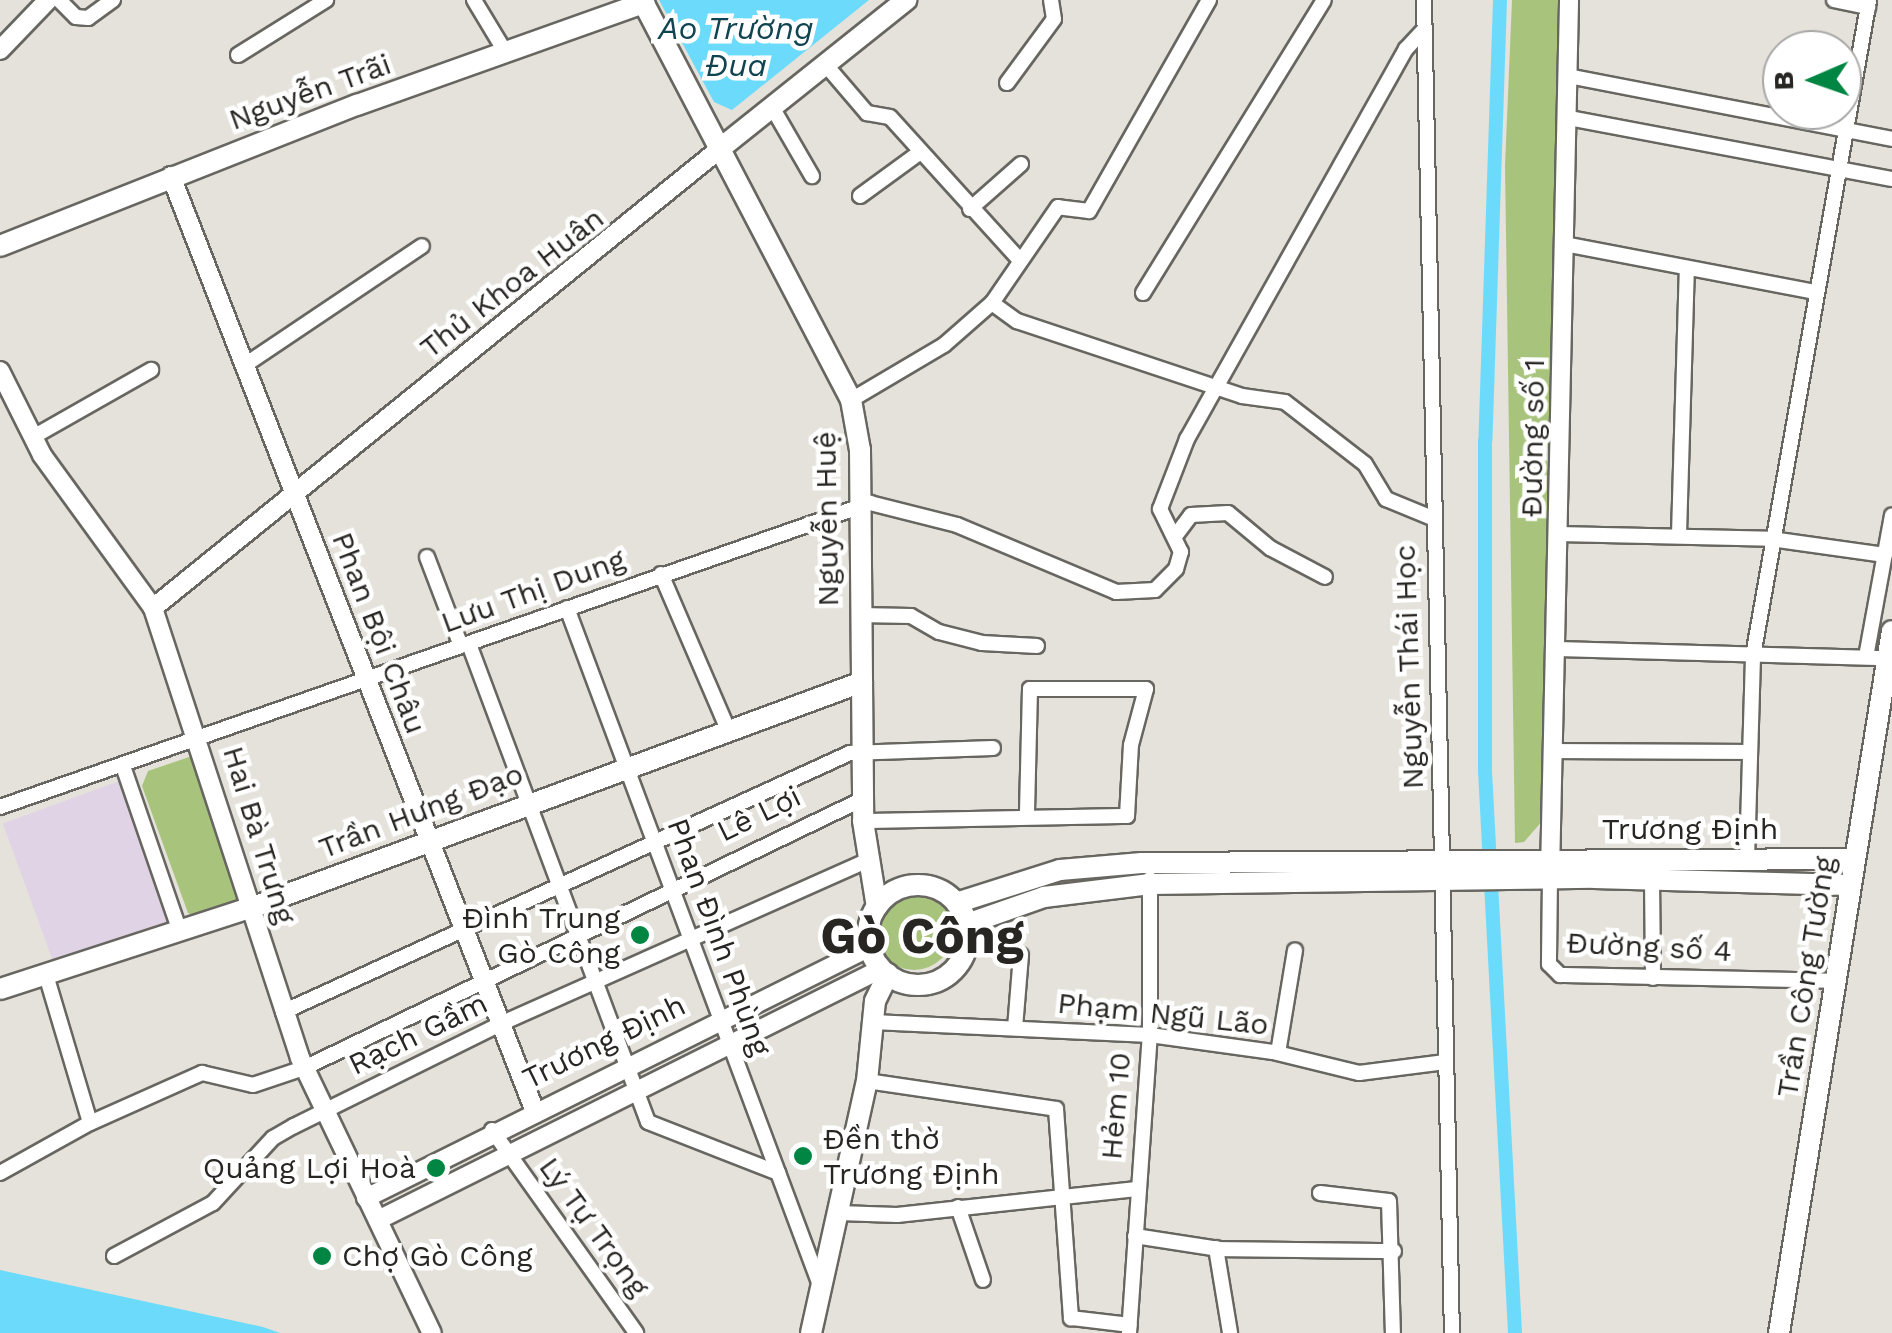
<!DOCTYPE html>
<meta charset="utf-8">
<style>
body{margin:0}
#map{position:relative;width:1892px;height:1333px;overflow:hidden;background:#e4e2db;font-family:"Work Sans",sans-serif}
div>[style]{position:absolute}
.education>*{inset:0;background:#e1d3e6;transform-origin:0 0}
.green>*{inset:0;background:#a8c47c}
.round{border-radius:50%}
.water>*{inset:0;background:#6cdbfb}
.canal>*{height:14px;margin:-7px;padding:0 7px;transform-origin:7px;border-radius:7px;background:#6cdbfb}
.roads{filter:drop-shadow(2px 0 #676660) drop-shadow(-2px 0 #676660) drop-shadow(0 2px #676660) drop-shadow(0 -2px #676660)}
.minor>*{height:14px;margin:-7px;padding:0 7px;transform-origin:7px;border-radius:7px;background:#fff}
.tertiary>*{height:18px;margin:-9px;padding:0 9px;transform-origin:9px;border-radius:9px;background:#fff}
.secondary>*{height:20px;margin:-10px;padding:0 10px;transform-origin:10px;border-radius:10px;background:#fff}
.secondary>.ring{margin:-10px;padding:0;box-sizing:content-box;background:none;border:20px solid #fff;border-radius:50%}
.dots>*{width:28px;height:28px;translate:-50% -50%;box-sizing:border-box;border:5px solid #fff;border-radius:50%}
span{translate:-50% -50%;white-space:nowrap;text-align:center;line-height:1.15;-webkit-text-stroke:9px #fff;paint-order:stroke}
.street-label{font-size:30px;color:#272623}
.poi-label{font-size:30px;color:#272623}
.right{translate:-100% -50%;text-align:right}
.left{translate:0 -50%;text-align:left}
.water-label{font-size:32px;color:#114451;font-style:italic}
.town-label{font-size:50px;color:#272623;font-weight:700}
.north{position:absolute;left:1762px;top:30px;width:100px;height:100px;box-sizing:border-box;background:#fff;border:2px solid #a9a8a7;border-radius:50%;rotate:268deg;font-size:28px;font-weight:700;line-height:40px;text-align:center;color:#272623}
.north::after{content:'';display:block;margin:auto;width:35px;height:45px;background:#008642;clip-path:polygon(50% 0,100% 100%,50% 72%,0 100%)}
</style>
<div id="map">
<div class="education">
<i style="left:125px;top:779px;width:155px;height:130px;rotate:70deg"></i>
</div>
<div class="green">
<i style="clip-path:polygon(1512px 0,1558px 0,1544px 819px,1524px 842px,1515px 843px,1505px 166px)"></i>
<i style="clip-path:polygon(195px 755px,243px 905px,199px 919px,188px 913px,142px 786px,148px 771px)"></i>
<i class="round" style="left:875px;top:892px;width:78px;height:78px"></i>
</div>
<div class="water">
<i style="clip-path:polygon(659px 0,869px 0,732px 110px,714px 102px)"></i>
<i style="clip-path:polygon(0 1270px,263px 1327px,280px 1333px,0 1333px)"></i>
</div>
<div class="canal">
<i style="left:1500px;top:0;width:441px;rotate:91.9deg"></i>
<i style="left:1485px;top:441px;width:330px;rotate:90deg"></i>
<i style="left:1485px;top:771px;width:563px;rotate:86.94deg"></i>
</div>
<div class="roads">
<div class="minor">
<i style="left:59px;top:0;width:24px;rotate:45deg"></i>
<i style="left:76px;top:17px;width:12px;rotate:5deg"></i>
<i style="left:88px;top:18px;width:31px;rotate:-36deg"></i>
<i style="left:474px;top:0;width:62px;rotate:58.9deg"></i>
<i style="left:1209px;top:0;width:243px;rotate:119.6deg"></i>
<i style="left:1089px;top:211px;width:31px;rotate:-173deg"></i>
<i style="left:1058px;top:207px;width:116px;rotate:124.5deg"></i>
<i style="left:992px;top:303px;width:31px;rotate:36deg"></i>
<i style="left:1017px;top:321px;width:237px;rotate:18.4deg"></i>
<i style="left:1242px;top:396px;width:43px;rotate:7.9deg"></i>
<i style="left:1285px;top:402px;width:101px;rotate:37.8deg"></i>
<i style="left:1365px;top:464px;width:41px;rotate:59deg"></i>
<i style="left:1386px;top:499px;width:50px;rotate:22.4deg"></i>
<i style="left:1424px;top:0;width:1333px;rotate:88.8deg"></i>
<i style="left:1834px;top:0;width:35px;rotate:12deg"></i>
<i style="left:238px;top:55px;width:104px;rotate:-32deg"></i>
<i style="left:825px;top:64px;width:65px;rotate:49.4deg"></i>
<i style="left:867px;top:113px;width:23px;rotate:10deg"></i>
<i style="left:890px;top:117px;width:190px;rotate:47.8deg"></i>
<i style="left:1568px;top:76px;width:330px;rotate:11deg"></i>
<i style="left:1007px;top:83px;width:79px;rotate:-53.7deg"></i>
<i style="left:1054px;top:19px;width:19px;rotate:-99deg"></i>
<i style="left:772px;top:107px;width:80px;rotate:59.9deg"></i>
<i style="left:1569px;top:118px;width:329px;rotate:10.7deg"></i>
<i style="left:860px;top:196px;width:73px;rotate:-36.1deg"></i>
<i style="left:970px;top:209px;width:68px;rotate:-41.4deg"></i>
<i style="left:1564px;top:244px;width:256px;rotate:10.8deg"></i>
<i style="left:1143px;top:293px;width:344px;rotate:-58.3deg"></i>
<i style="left:245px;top:365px;width:213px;rotate:-33.9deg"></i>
<i style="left:851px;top:400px;width:108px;rotate:-30.6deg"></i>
<i style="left:944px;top:345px;width:64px;rotate:-41.2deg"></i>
<i style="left:33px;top:437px;width:136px;rotate:-29.6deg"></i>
<i style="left:1558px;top:534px;width:213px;rotate:1.3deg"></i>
<i style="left:1771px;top:539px;width:115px;rotate:8deg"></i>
<i style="left:1679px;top:534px;width:265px;rotate:-88.3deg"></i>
<i style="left:1176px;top:535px;width:25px;rotate:-53deg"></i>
<i style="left:1191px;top:515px;width:37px;rotate:-3deg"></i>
<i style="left:1228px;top:513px;width:55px;rotate:39.8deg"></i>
<i style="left:1270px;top:548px;width:62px;rotate:27.8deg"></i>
<i style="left:427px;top:557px;width:95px;rotate:69.1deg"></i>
<i style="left:661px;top:574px;width:167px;rotate:66.7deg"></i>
<i style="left:567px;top:608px;width:723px;rotate:69.51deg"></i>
<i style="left:859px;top:615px;width:52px;rotate:1.1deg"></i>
<i style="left:911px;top:616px;width:32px;rotate:30deg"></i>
<i style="left:939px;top:632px;width:44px;rotate:14.3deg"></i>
<i style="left:982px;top:643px;width:55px;rotate:3.1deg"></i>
<i style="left:469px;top:644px;width:510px;rotate:69.47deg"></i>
<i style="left:648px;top:1122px;width:140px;rotate:21.4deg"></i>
<i style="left:1556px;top:649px;width:331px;rotate:1.6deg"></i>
<i style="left:1866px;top:657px;width:144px;rotate:-79.6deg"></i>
<i style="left:1555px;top:751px;width:194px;rotate:0.3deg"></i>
<i style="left:124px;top:769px;width:172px;rotate:71deg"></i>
<i style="left:0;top:807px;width:922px;rotate:-19.26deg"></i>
<i style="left:870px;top:503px;width:90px;rotate:14.2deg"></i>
<i style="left:957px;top:525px;width:173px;rotate:22.8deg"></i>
<i style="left:1116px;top:592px;width:39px;rotate:-3deg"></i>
<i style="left:1155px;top:590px;width:30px;rotate:-45deg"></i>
<i style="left:1176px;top:569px;width:18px;rotate:-74deg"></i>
<i style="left:1181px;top:552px;width:48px;rotate:-116deg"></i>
<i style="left:1160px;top:509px;width:75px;rotate:-68.9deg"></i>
<i style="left:1187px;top:439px;width:447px;rotate:-60.7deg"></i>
<i style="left:1406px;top:49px;width:25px;rotate:-47deg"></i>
<i style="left:863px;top:821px;width:264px;rotate:-1.1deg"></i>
<i style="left:1127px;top:816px;width:71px;rotate:-86.8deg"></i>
<i style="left:1131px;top:745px;width:58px;rotate:-75deg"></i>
<i style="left:1146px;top:689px;width:116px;rotate:180deg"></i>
<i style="left:1030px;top:689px;width:127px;rotate:91.4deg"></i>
<i style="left:1747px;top:859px;width:203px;rotate:-88.3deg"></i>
<i style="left:1753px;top:656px;width:666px;rotate:-79.97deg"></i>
<i style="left:1550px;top:878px;width:86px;rotate:90.7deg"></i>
<i style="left:1549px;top:964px;width:16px;rotate:45deg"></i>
<i style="left:1560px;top:975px;width:275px;rotate:1.2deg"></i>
<i style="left:1652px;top:878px;width:100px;rotate:89.4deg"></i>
<i style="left:46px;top:975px;width:154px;rotate:73.4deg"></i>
<i style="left:283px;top:1012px;width:623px;rotate:-24.55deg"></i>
<i style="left:850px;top:753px;width:143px;rotate:-2deg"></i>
<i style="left:873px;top:1022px;width:277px;rotate:2.7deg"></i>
<i style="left:1150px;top:1035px;width:124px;rotate:7.9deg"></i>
<i style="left:1273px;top:1052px;width:89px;rotate:13.7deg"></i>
<i style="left:1359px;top:1073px;width:87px;rotate:-7.3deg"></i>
<i style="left:1015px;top:1028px;width:73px;rotate:-85.3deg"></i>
<i style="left:1278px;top:1053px;width:104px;rotate:-80.6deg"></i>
<i style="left:867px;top:1081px;width:191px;rotate:8.4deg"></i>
<i style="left:1056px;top:1109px;width:210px;rotate:85.9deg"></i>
<i style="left:1071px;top:1318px;width:59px;rotate:6.8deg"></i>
<i style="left:492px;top:1130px;width:249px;rotate:54.6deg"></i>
<i style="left:0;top:1173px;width:103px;rotate:-29.1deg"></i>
<i style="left:90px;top:1123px;width:123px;rotate:-24.1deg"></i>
<i style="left:202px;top:1073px;width:52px;rotate:13.2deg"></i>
<i style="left:253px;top:1085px;width:54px;rotate:-18.4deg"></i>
<i style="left:304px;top:1068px;width:620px;rotate:-25.7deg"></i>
<i style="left:1320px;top:1193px;width:69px;rotate:6.6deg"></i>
<i style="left:1389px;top:1201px;width:132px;rotate:88.3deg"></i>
<i style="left:958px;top:1207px;width:77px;rotate:71.1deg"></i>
<i style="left:839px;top:1213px;width:58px;rotate:2deg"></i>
<i style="left:897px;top:1215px;width:241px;rotate:-6.2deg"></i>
<i style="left:1135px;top:1236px;width:85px;rotate:8.8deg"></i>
<i style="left:1219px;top:1249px;width:175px;rotate:0.7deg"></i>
<i style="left:1216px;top:1248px;width:86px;rotate:80.6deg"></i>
<i style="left:114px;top:1256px;width:112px;rotate:-28.2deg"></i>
<i style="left:213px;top:1203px;width:88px;rotate:-47.3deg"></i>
<i style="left:273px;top:1138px;width:24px;rotate:-30deg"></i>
<i style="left:294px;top:1126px;width:230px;rotate:-26.3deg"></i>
<i style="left:500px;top:1024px;width:401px;rotate:-24deg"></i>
<i style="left:1129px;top:1333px;width:299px;rotate:-86deg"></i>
<i style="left:1150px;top:1035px;width:156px;rotate:-90deg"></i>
</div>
<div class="tertiary">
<i style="left:0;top:50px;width:69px;rotate:-46.2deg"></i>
<i style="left:171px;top:176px;width:1001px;rotate:68.74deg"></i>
<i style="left:0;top:371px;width:94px;rotate:63.4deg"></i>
<i style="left:42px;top:455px;width:189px;rotate:54deg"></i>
<i style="left:153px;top:608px;width:473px;rotate:71.9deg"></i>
<i style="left:300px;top:1058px;width:305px;rotate:64.4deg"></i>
<i style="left:153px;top:608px;width:732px;rotate:-39.01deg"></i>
<i style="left:1550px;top:873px;width:873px;rotate:-88.75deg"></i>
<i style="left:366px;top:1198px;width:563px;rotate:-26.47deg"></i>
<i style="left:378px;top:1220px;width:562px;rotate:-26.52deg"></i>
</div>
<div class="secondary">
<i style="left:642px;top:0;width:451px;rotate:62.4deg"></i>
<i style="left:851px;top:400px;width:51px;rotate:79.8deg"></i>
<i style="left:860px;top:450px;width:371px;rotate:89.5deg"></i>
<i style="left:863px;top:821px;width:87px;rotate:80.8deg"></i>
<i style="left:722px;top:147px;width:236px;rotate:-38.6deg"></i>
<i style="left:0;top:246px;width:384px;rotate:-21.6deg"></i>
<i style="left:357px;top:105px;width:305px;rotate:-19.6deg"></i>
<i class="ring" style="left:868px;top:885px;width:80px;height:80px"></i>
<i style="left:956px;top:903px;width:109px;rotate:-17.6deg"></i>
<i style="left:1060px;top:870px;width:82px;rotate:-4.9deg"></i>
<i style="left:1142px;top:863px;width:711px;rotate:-0.32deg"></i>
<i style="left:967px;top:924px;width:82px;rotate:-19.3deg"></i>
<i style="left:1044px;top:897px;width:107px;rotate:-7deg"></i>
<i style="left:1150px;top:884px;width:444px;rotate:-0.8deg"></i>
<i style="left:1594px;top:878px;width:254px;rotate:1.6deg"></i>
<i style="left:0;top:989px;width:266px;rotate:-18deg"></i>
<i style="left:253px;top:907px;width:649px;rotate:-20.28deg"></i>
<i style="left:811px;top:1333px;width:258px;rotate:-77.5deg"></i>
<i style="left:867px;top:1081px;width:80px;rotate:-84.3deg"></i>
<i style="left:875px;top:1001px;width:30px;rotate:-64deg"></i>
<i style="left:1779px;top:1333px;width:711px;rotate:-80.86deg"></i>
</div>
</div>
<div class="dots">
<i style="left:640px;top:935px;background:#008642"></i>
<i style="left:803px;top:1156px;background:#008642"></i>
<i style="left:436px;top:1168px;background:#008642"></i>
<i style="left:322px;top:1256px;background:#008642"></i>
</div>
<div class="street-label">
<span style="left:310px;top:92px;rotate:-20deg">Nguyễn Trãi</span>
<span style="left:512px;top:283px;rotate:-38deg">Thủ Khoa Huân</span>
<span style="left:1533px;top:438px;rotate:-89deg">Đường số 1</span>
<span style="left:827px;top:519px;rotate:-91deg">Nguyễn Huệ</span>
<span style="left:533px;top:591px;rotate:-20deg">Lưu Thị Dung</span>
<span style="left:379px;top:633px;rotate:69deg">Phan Bội Châu</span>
<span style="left:1409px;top:667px;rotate:-92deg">Nguyễn Thái Học</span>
<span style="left:421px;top:811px;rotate:-21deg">Trần Hưng Đạo</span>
<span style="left:759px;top:814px;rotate:-26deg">Lê Lợi</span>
<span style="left:1690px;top:829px">Trương Định</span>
<span style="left:259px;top:835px;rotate:73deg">Hai Bà Trưng</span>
<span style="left:719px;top:937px;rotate:70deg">Phan Đình Phùng</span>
<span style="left:1649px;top:947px;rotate:3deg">Đường số 4</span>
<span style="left:1806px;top:977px;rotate:-81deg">Trần Công Tường</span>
<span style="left:1163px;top:1014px;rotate:6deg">Phạm Ngũ Lão</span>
<span style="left:418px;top:1034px;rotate:-26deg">Rạch Gầm</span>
<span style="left:604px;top:1042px;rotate:-26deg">Trương Định</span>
<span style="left:1116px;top:1106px;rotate:-85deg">Hẻm 10</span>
<span style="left:594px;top:1227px;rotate:54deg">Lý Tự Trọng</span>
</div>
<div class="poi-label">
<span class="right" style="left:620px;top:935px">Đình Trung<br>Gò Công</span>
<span class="left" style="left:823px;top:1156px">Đền thờ<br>Trương Định</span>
<span class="right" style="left:416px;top:1168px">Quảng Lợi Hoà</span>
<span class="left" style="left:342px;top:1256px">Chợ Gò Công</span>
</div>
<div class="water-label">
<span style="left:736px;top:47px">Ao Trường<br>Đua</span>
</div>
<div class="town-label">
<span style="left:922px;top:936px">Gò Công</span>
</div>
<div class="north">B</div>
</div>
